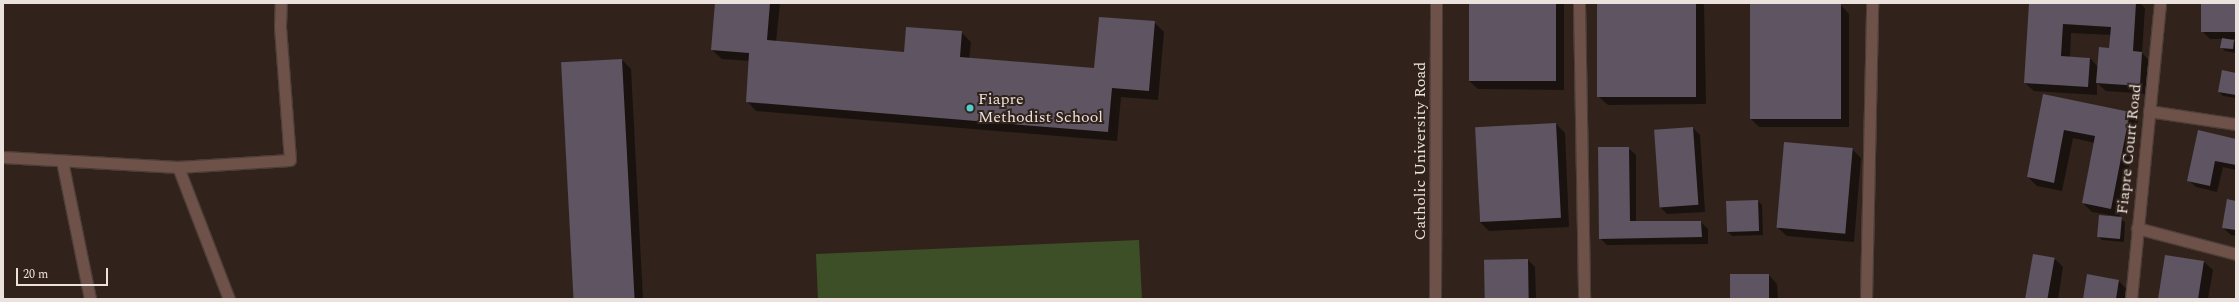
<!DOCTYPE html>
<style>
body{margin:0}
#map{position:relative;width:2239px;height:302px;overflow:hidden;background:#31231c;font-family:Spectral,serif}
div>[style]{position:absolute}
.green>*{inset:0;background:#3c4f27}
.shadow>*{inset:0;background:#0007}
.building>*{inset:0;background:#5e5462;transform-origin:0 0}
.roads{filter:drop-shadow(1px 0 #4b3e37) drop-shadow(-1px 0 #4b3e37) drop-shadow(0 1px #4b3e37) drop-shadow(0 -1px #4b3e37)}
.minor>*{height:11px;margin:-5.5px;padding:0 5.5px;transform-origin:5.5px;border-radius:5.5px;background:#6e5149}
.dots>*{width:11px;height:11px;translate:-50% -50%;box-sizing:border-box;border:2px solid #31231c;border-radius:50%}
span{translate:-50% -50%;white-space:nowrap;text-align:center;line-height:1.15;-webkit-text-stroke:4px #31231c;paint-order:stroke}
.poi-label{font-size:16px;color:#ebe1dd}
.left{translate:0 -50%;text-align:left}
.street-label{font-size:16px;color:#ebe1dd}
.frame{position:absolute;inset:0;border:4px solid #ebe1dd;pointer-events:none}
.scale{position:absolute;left:16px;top:268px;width:92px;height:18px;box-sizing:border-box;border:2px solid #ebe1dd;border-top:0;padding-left:5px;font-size:12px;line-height:14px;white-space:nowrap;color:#ebe1dd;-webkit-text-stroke:3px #31231c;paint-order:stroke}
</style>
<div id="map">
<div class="green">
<i style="clip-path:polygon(1139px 240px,1142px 299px,818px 299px,816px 254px)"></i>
</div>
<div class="shadow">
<i style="clip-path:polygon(716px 3px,780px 3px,776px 42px,905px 53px,961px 32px,971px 42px,969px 59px,1095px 69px,1154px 22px,1164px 32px,1158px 100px,1121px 97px,1117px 141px,756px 111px,747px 101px,750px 61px,722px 59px,712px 50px)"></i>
<i style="clip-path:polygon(1470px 3px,1564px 3px,1564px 90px,1478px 89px,1469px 81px)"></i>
<i style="clip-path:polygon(1598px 3px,1702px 3px,1704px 5px,1706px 104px,1608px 105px,1599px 97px)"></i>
<i style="clip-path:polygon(evenodd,2030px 3px,2140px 3px,2145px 8px,2142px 53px,2150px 61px,2148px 94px,2106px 91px,2097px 83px,2097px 95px,2034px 91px,2025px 83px,2030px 3px,2071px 33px,2111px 35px,2110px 49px,2098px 67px,2090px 58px,2070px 57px,2071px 33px)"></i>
<i style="clip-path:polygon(2202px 3px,2236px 3px,2236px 39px,2232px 39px,2236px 43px,2236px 53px,2225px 51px,2221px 47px,2222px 39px,2210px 39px,2203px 32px)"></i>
<i style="clip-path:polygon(1841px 5px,1849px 14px,1849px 127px,1759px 127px,1751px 119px)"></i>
<i style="clip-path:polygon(622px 60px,631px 69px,643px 299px,575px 299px)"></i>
<i style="clip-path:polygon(2236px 74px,2236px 98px,2223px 96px,2219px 92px)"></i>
<i style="clip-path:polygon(2044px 96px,2129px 113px,2138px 121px,2119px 218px,2125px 222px,2124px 242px,2102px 240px,2098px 236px,2116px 216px,2092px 212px,2083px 203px,2095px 143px,2073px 138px,2062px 191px,2037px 186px,2028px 177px)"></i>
<i style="clip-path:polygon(1556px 124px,1565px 133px,1569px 227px,1489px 231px,1480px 222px,1476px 128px)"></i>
<i style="clip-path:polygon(1693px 128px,1700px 135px,1705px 212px,1667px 214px,1660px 207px)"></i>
<i style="clip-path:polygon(2236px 140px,2236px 170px,2223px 167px,2217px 192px,2196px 187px,2188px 180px)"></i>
<i style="clip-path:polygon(1628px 148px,1636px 155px,1636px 222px,1701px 222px,1708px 229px,1708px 244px,1607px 245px,1600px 238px)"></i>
<i style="clip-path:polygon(1852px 149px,1861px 158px,1854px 242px,1787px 236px,1778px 228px)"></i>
<i style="clip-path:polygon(1758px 201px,1762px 205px,1763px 235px,1732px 236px,1728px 232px)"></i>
<i style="clip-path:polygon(2236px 202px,2236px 236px,2231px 235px,2223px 228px)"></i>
<i style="clip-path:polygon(2166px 256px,2204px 262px,2213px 270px,2208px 299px,2159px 299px)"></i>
<i style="clip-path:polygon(2055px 259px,2063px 267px,2058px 299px,2026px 299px)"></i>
<i style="clip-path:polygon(1528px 260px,1535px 267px,1536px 299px,1486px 299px)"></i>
<i style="clip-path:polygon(1769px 275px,1777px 284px,1778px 299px,1732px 299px)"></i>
<i style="clip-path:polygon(2119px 281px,2127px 290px,2126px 299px,2084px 299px)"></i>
</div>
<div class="building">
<i style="clip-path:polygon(715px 3px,770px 3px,767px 40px,904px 52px,906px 27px,962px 31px,960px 57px,1094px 68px,1099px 17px,1155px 21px,1149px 91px,1112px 88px,1108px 132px,746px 102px,749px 53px,711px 50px)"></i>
<i style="left:1469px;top:3px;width:87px;height:78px"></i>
<i style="left:1597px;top:3px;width:99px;height:94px"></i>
<i style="clip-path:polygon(2029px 3px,2136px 3px,2133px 51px,2142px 52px,2140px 86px,2096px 83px,2099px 47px,2109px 48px,2111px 27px,2063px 24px,2061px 56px,2090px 58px,2088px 87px,2024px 83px)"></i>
<i style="left:2201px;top:3px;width:35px;height:29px"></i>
<i style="left:1750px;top:4px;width:91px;height:115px"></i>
<i style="clip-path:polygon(2222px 38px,2234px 40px,2233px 49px,2220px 48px)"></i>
<i style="left:622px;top:59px;width:240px;height:61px;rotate:87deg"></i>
<i style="clip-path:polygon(2222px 70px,2236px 73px,2236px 95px,2218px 92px)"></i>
<i style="clip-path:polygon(2043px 94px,2130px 112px,2111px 209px,2082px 203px,2095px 136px,2064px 130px,2054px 183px,2027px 177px)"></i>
<i style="left:1556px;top:123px;width:95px;height:81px;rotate:87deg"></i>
<i style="left:1693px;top:127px;width:78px;height:39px;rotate:86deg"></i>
<i style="clip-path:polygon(2198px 130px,2236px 139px,2236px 165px,2215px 161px,2210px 186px,2187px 181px)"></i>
<i style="left:1784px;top:142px;width:69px;height:86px;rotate:5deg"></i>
<i style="clip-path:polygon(1598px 147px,1629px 147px,1630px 221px,1701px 221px,1702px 237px,1599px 239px)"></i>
<i style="clip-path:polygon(2227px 199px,2236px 201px,2236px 230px,2222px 228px)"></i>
<i style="left:1758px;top:200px;width:31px;height:32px;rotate:88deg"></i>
<i style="left:2099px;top:215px;width:23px;height:22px;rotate:5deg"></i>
<i style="left:2033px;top:254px;width:22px;height:46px;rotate:10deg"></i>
<i style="clip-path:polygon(2165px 255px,2204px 261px,2198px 299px,2158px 299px)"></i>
<i style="left:1528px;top:259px;width:40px;height:44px;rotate:89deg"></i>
<i style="left:1730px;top:274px;width:39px;height:25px"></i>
<i style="clip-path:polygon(2087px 274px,2119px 280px,2116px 299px,2083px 299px)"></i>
</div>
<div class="roads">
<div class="minor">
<i style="left:1579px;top:3px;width:296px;rotate:89deg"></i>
<i style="left:2149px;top:111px;width:88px;rotate:8.5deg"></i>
<i style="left:3px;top:157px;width:175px;rotate:3.3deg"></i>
<i style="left:178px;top:167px;width:112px;rotate:-3.6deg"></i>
<i style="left:290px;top:160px;width:134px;rotate:-94.3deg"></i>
<i style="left:280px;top:26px;width:23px;rotate:-88deg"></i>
<i style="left:62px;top:161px;width:141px;rotate:78.5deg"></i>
<i style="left:178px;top:167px;width:142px;rotate:68.9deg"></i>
<i style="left:2137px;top:228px;width:102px;rotate:14.7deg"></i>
<i style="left:1435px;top:299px;width:296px;rotate:-89.8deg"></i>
<i style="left:1866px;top:299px;width:296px;rotate:-88.8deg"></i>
<i style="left:2131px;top:299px;width:297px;rotate:-84.4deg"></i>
</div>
</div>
<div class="dots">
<i style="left:970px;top:108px;background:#52cdd0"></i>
</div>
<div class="poi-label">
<span class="left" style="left:978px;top:108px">Fiapre<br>Methodist School</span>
</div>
<div class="street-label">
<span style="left:2129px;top:149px;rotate:-84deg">Fiapre Court Road</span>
<span style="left:1420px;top:151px;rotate:-90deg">Catholic University Road</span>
</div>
<div class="frame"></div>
<div class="scale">20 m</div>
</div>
